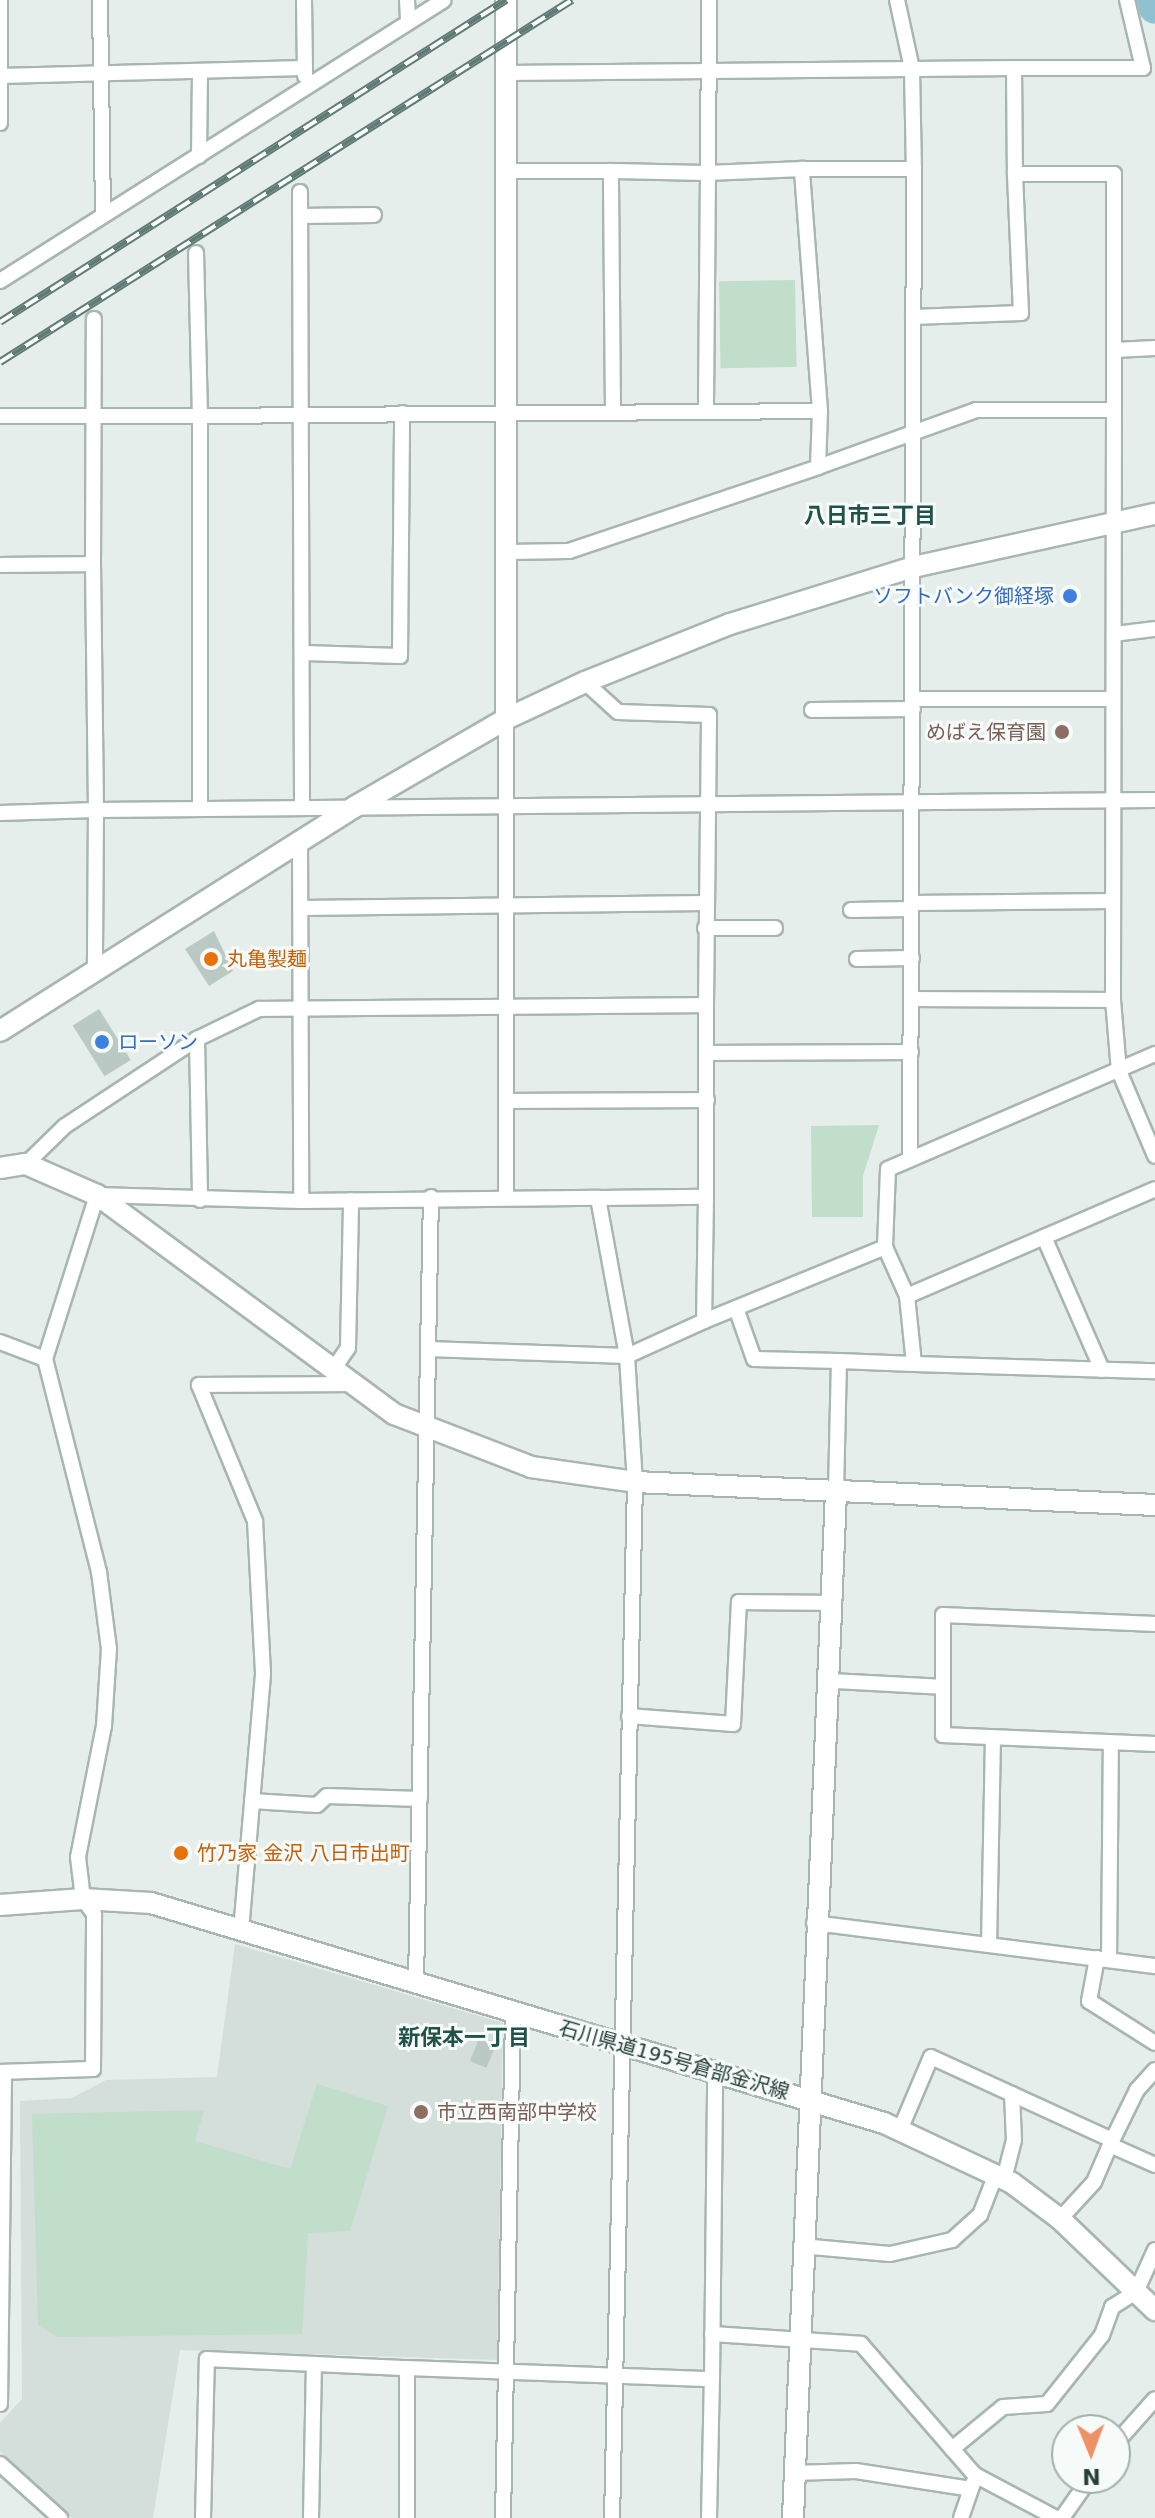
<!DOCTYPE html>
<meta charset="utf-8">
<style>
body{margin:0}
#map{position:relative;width:1155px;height:2518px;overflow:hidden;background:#e6eeeb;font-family:"DejaVu Sans","Noto Sans JP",sans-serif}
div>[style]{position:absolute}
.built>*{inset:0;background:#d4deda}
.green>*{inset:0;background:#c0deca;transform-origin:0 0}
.river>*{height:32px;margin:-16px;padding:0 16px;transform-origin:16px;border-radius:16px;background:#90c1d1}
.building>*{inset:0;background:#bbc9c4;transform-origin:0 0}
.roads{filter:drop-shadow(2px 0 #a8b6b3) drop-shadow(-2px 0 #a8b6b3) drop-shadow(0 2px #a8b6b3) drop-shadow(0 -2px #a8b6b3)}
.street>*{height:14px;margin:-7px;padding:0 7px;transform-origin:7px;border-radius:7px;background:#fff}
.secondary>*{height:20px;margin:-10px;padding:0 10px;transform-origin:10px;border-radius:10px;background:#fff}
.rail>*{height:8px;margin-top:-4px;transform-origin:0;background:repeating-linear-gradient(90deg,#f6faf9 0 15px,#607b76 0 30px);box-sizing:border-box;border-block:2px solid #607b76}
.dots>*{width:22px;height:22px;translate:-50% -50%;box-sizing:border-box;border:4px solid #f6faf9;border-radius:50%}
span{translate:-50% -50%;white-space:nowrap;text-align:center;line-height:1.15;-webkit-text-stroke:6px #f6faf9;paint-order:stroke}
.shop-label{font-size:20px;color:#366cbe}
.right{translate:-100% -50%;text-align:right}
.left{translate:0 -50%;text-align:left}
.education-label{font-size:20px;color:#785e54}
.food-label{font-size:20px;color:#c56008}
.street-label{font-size:20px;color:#25403b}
.neighbourhood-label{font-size:22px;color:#21524a;font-weight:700}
.north{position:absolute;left:1051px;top:2414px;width:80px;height:80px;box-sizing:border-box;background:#f6faf9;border:2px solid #a2b0ad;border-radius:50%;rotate:179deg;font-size:22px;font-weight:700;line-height:32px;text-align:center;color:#25403b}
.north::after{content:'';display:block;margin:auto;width:28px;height:36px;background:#ee9164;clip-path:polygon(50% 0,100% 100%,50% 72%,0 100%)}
</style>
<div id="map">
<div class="built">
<i style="clip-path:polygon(235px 1944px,503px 2023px,497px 2360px,180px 2350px,153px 2518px,72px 2518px,0 2451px,0 2423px,22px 2399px,20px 2101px,72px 2098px,106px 2080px,217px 2077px)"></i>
</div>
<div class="green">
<i style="left:795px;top:280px;width:87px;height:76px;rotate:89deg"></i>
<i style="clip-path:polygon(879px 1125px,863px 1176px,863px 1217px,812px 1217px,811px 1126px)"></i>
<i style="clip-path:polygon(317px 2084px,388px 2106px,350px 2231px,308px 2233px,302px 2334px,57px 2337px,38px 2325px,32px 2114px,204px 2110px,195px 2141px,290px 2169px)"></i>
</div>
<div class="river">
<i style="left:1153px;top:0;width:8px;rotate:76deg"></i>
</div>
<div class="building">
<i style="clip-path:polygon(214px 931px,233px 971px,209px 986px,185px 949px)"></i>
<i style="left:99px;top:1009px;width:60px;height:31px;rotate:58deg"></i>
<i style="left:480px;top:2036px;width:18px;height:27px;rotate:22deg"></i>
</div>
<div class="roads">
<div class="street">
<i style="left:100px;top:0;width:214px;rotate:89.2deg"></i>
<i style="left:304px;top:0;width:76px;rotate:89.2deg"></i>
<i style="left:407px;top:0;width:22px;rotate:87deg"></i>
<i style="left:709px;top:0;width:173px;rotate:90.3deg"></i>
<i style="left:708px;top:173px;width:94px;rotate:-2.4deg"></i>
<i style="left:897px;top:0;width:71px;rotate:77.7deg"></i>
<i style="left:912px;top:69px;width:100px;rotate:88.9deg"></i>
<i style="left:1014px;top:68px;width:129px"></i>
<i style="left:1143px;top:68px;width:70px;rotate:-103.2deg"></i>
<i style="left:506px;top:73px;width:508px;rotate:-0.56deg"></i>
<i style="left:1014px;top:68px;width:106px;rotate:89.5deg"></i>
<i style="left:1015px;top:174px;width:99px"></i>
<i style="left:1114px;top:174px;width:236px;rotate:90deg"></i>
<i style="left:0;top:76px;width:304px;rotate:-1.5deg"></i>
<i style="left:0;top:123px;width:123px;rotate:-90deg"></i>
<i style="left:199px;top:156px;width:85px;rotate:-89.3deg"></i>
<i style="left:507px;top:171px;width:104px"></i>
<i style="left:300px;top:192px;width:614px;rotate:89.81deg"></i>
<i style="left:300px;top:216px;width:74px;rotate:-0.8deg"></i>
<i style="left:0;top:281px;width:525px;rotate:-32.33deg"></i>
<i style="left:913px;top:317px;width:108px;rotate:-2.1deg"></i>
<i style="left:1021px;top:313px;width:139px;rotate:-92.5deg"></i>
<i style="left:1114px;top:350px;width:41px;rotate:-2.8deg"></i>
<i style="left:613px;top:411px;width:240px;rotate:-90.5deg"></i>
<i style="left:611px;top:171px;width:97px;rotate:1.2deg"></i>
<i style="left:708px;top:173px;width:238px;rotate:90.5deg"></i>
<i style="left:820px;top:411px;width:243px;rotate:-94.3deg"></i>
<i style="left:802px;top:169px;width:112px"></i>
<i style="left:914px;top:169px;width:990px;rotate:90.23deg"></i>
<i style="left:0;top:416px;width:200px"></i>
<i style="left:200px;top:416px;width:163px;rotate:-91.4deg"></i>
<i style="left:507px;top:552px;width:62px;rotate:-0.9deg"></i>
<i style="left:569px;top:551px;width:263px;rotate:-18.6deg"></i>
<i style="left:93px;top:564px;width:245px;rotate:-89.8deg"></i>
<i style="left:0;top:565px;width:93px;rotate:-0.6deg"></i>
<i style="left:93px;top:564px;width:246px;rotate:89.3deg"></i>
<i style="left:96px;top:810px;width:1059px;rotate:-0.54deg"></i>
<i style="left:1114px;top:634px;width:41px;rotate:-7deg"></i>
<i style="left:303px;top:653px;width:97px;rotate:1.8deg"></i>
<i style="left:400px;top:656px;width:243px;rotate:-89.5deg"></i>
<i style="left:913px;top:699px;width:200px"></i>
<i style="left:812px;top:710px;width:101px;rotate:-0.6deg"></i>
<i style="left:200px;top:808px;width:392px;rotate:-90deg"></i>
<i style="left:200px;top:416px;width:620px;rotate:-0.46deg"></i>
<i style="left:820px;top:411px;width:56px;rotate:92deg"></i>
<i style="left:818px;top:467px;width:168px;rotate:-19.8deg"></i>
<i style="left:976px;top:410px;width:138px"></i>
<i style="left:1114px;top:410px;width:590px;rotate:90.1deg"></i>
<i style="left:1113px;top:1000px;width:71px;rotate:85.2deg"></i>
<i style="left:1119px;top:1071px;width:92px;rotate:67deg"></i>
<i style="left:0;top:813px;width:96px;rotate:-1.8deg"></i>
<i style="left:96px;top:810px;width:157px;rotate:90.4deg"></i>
<i style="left:300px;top:842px;width:359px;rotate:89.8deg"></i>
<i style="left:911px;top:903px;width:202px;rotate:-0.6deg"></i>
<i style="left:301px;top:908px;width:404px;rotate:-0.7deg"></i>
<i style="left:851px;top:910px;width:60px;rotate:-1deg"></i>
<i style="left:705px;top:928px;width:70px"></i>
<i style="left:857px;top:959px;width:55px;rotate:-1deg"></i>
<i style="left:913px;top:999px;width:200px;rotate:0.3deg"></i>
<i style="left:197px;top:1039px;width:161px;rotate:88.9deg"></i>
<i style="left:706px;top:1053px;width:205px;rotate:-0.3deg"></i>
<i style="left:507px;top:1101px;width:200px;rotate:-0.3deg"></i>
<i style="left:26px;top:1164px;width:54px;rotate:-44.3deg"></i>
<i style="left:65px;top:1126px;width:158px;rotate:-33.4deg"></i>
<i style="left:197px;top:1039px;width:69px;rotate:-25.8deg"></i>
<i style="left:259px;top:1009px;width:447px;rotate:-0.5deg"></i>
<i style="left:706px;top:1005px;width:290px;rotate:-89.4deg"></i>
<i style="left:709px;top:715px;width:91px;rotate:-178.1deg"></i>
<i style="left:618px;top:712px;width:45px;rotate:-137.7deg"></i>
<i style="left:506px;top:1195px;width:476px;rotate:-90deg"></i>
<i style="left:706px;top:1197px;width:124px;rotate:90.9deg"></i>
<i style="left:704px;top:1321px;width:196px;rotate:-22.2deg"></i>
<i style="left:885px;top:1247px;width:54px;rotate:65.8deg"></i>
<i style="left:907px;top:1296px;width:68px;rotate:84.1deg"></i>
<i style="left:914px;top:1364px;width:241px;rotate:1.7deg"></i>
<i style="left:598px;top:1198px;width:161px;rotate:79.6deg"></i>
<i style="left:627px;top:1356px;width:126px;rotate:86.4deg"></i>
<i style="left:635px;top:1482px;width:1036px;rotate:91.27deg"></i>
<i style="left:1044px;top:1237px;width:145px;rotate:66.4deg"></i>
<i style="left:885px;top:1247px;width:78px;rotate:-87.8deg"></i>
<i style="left:888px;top:1169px;width:291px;rotate:-23.3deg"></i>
<i style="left:907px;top:1296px;width:270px;rotate:-23.3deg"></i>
<i style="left:736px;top:1308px;width:54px;rotate:70.6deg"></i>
<i style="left:754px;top:1359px;width:85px;rotate:1.3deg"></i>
<i style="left:0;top:1342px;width:48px;rotate:20.7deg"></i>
<i style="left:45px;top:1359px;width:172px;rotate:-72.4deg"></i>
<i style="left:97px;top:1195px;width:204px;rotate:1.7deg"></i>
<i style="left:301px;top:1201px;width:405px;rotate:-0.6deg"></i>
<i style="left:706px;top:1197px;width:192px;rotate:-90deg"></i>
<i style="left:428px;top:1349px;width:199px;rotate:2deg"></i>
<i style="left:627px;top:1356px;width:85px;rotate:-24.4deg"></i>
<i style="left:333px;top:1370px;width:27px;rotate:-56deg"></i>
<i style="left:348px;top:1348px;width:148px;rotate:-88.8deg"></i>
<i style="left:836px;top:1492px;width:131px;rotate:-88.7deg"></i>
<i style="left:839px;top:1361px;width:75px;rotate:2.3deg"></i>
<i style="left:1155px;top:1624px;width:212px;rotate:-177.6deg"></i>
<i style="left:943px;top:1615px;width:120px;rotate:90deg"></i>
<i style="left:943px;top:1735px;width:212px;rotate:2.4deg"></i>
<i style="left:833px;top:1681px;width:110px;rotate:3.1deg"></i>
<i style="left:629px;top:1716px;width:104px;rotate:4.4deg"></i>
<i style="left:733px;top:1724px;width:122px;rotate:-87.2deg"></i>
<i style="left:739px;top:1602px;width:95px;rotate:0.6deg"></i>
<i style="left:252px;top:1801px;width:65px;rotate:3.5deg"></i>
<i style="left:317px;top:1805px;width:13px;rotate:-42deg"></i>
<i style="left:327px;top:1796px;width:93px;rotate:1.8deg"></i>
<i style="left:814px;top:1923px;width:344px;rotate:7.2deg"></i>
<i style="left:241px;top:1931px;width:259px;rotate:-85.1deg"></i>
<i style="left:263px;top:1673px;width:152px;rotate:-93deg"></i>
<i style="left:255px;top:1521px;width:147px;rotate:-112.4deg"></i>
<i style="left:199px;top:1385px;width:154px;rotate:-0.4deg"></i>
<i style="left:989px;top:1945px;width:206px;rotate:-88.9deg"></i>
<i style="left:1097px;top:1958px;width:44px;rotate:100.5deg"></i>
<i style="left:1089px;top:2001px;width:78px;rotate:32.5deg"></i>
<i style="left:1109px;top:1960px;width:217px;rotate:-89.5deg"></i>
<i style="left:416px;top:1983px;width:786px;rotate:-88.91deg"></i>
<i style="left:0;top:2072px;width:93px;rotate:-1.8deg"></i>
<i style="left:93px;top:2069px;width:155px;rotate:-89.6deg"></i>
<i style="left:94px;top:1914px;width:19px;rotate:-126deg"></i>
<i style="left:83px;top:1899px;width:42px;rotate:-96.8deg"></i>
<i style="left:78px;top:1857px;width:134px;rotate:-78.8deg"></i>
<i style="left:104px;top:1726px;width:77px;rotate:-86.3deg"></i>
<i style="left:109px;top:1649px;width:78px;rotate:-97.4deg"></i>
<i style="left:99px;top:1572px;width:220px;rotate:-104.2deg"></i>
<i style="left:900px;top:2130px;width:79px;rotate:-67deg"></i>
<i style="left:931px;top:2057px;width:199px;rotate:24.6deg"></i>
<i style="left:1110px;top:2145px;width:61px;rotate:-63.9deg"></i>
<i style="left:1137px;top:2090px;width:27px;rotate:-48deg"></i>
<i style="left:1004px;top:2179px;width:40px;rotate:-75.6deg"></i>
<i style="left:1014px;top:2140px;width:46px;rotate:-92.5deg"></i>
<i style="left:1060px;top:2219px;width:50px;rotate:-47.4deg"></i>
<i style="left:1094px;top:2182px;width:40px;rotate:-66.6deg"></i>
<i style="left:1110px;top:2145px;width:49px;rotate:24deg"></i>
<i style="left:801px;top:2246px;width:89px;rotate:5.1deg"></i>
<i style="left:890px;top:2254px;width:64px;rotate:-12.7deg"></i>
<i style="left:952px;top:2240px;width:38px;rotate:-42deg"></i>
<i style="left:980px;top:2215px;width:44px;rotate:-68.7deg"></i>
<i style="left:712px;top:2334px;width:149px;rotate:3.8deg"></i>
<i style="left:861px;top:2344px;width:174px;rotate:49deg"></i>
<i style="left:975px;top:2475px;width:92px;rotate:28deg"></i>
<i style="left:407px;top:2368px;width:305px;rotate:2.1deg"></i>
<i style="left:712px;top:2379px;width:307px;rotate:-89.4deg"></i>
<i style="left:0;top:2404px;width:332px;rotate:-89.3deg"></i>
<i style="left:1115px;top:2444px;width:60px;rotate:-48.4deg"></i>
<i style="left:952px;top:2449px;width:66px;rotate:-39.5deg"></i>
<i style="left:1003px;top:2407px;width:44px;rotate:-3.9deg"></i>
<i style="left:1047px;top:2404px;width:88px;rotate:-51.4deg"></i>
<i style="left:1102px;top:2335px;width:30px;rotate:-70deg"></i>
<i style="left:1112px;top:2307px;width:28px;rotate:-32deg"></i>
<i style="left:1136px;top:2292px;width:46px;rotate:-65.7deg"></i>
<i style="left:0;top:2464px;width:81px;rotate:42deg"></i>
<i style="left:794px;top:2473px;width:62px;rotate:-1.8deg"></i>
<i style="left:856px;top:2471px;width:116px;rotate:8.9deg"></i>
<i style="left:203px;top:2518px;width:159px;rotate:-88.6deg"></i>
<i style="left:207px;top:2359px;width:200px;rotate:2.6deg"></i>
<i style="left:407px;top:2368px;width:150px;rotate:90deg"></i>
<i style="left:311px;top:2518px;width:154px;rotate:-88.9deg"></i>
<i style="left:503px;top:2518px;width:504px;rotate:-88.86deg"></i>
<i style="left:709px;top:2518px;width:139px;rotate:-88.8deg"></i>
<i style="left:961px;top:2518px;width:37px;rotate:-71deg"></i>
<i style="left:1062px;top:2518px;width:49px;rotate:-55deg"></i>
</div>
<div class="secondary">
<i style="left:506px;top:719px;width:719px;rotate:-90deg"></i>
<i style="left:0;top:1031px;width:421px;rotate:-32.3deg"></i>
<i style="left:356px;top:806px;width:173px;rotate:-30.1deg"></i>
<i style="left:506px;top:719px;width:87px;rotate:-25.1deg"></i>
<i style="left:585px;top:682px;width:156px;rotate:-21.8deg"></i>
<i style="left:730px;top:624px;width:192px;rotate:-17.3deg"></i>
<i style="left:913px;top:567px;width:248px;rotate:-12.4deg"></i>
<i style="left:0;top:1168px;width:26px;rotate:-9deg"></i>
<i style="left:26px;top:1164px;width:77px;rotate:23.6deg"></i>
<i style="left:97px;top:1195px;width:369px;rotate:36.4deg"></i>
<i style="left:394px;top:1414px;width:147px;rotate:21.1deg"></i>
<i style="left:531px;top:1467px;width:105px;rotate:8.2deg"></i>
<i style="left:635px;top:1482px;width:521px;rotate:2.53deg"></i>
<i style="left:0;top:1905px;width:83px;rotate:-4.1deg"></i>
<i style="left:83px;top:1899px;width:68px;rotate:3.4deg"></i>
<i style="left:151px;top:1903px;width:765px;rotate:16.71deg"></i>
<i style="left:884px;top:2123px;width:141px;rotate:25.1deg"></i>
<i style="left:1012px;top:2183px;width:60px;rotate:36.9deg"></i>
<i style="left:1060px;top:2219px;width:132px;rotate:43.8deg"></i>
<i style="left:793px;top:2518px;width:1027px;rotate:-87.6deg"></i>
</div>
</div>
<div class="rail">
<i style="left:0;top:322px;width:600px;rotate:-32.47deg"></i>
<i style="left:0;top:362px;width:677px;rotate:-32.33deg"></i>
</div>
<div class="dots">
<i style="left:1070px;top:596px;background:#3f7fe0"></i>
<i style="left:1062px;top:732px;background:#8d6e63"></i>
<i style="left:211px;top:959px;background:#e8710a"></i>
<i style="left:102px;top:1042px;background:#3f7fe0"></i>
<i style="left:181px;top:1853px;background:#e8710a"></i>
<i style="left:421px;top:2112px;background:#8d6e63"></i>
</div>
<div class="shop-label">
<span class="right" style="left:1054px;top:596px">ソフトバンク御経塚</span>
<span class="left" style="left:118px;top:1042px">ローソン</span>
</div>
<div class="education-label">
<span class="right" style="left:1046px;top:732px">めばえ保育園</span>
<span class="left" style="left:437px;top:2112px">市立西南部中学校</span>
</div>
<div class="food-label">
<span class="left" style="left:227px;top:959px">丸亀製麺</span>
<span class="left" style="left:197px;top:1853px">竹乃家 金沢 八日市出町</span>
</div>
<div class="street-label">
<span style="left:674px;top:2060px;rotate:16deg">石川県道195号倉部金沢線</span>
</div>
<div class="neighbourhood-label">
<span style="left:870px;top:516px">八日市三丁目</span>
<span style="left:464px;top:2038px">新保本一丁目</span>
</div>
<div class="north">N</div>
</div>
